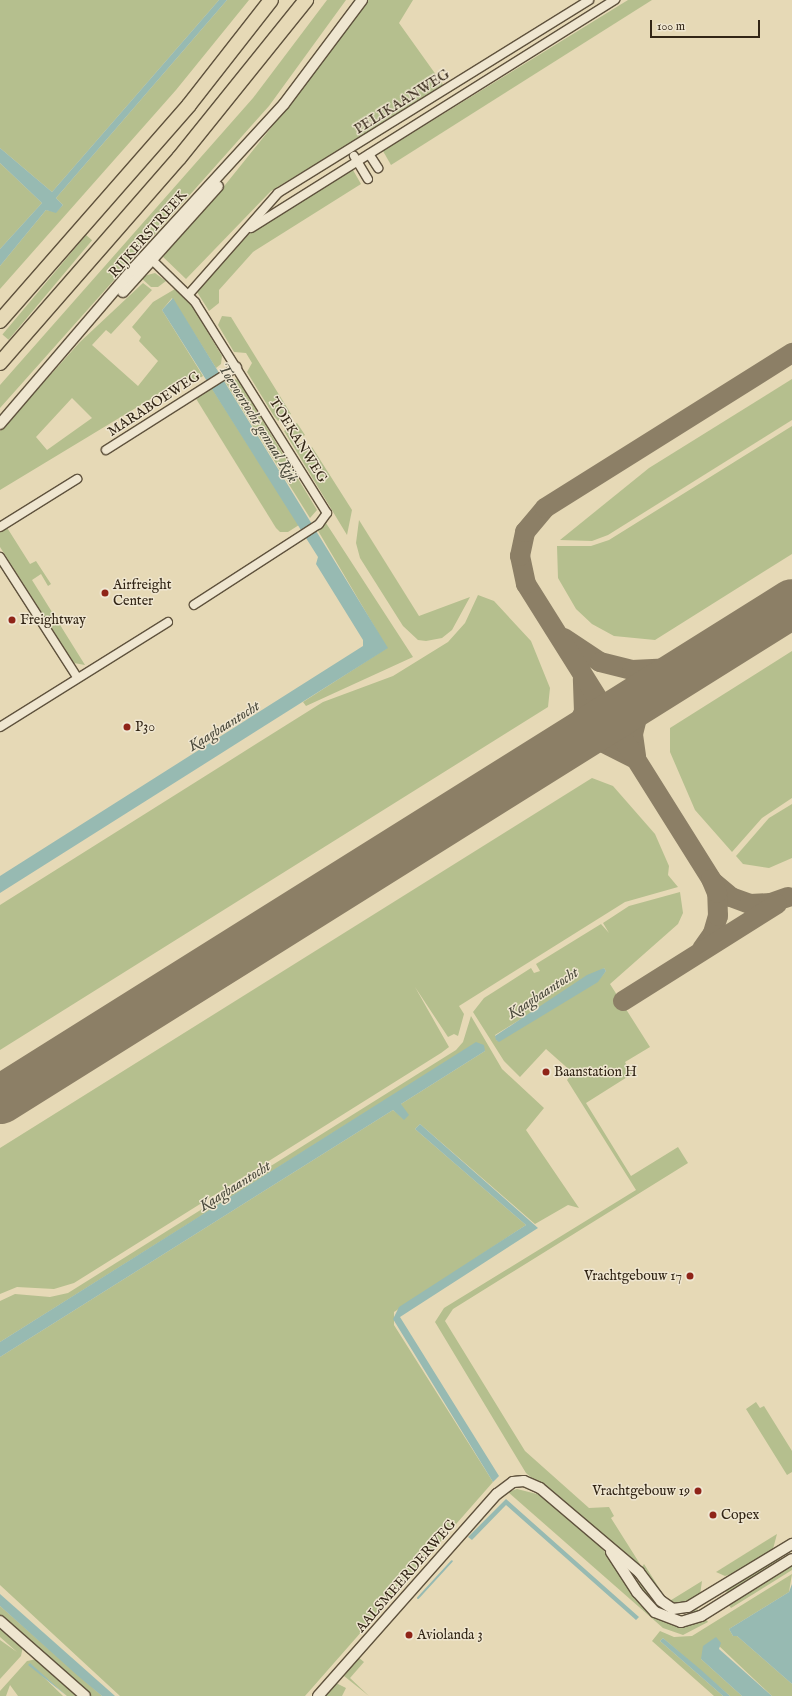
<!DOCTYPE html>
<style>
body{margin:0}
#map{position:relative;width:792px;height:1696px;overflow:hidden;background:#e6d9b6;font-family:"IM FELL English",serif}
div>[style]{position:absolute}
.green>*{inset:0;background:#b5bf8e;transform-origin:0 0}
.water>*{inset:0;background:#97bab2}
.stream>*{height:2px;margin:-1px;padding:0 1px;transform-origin:1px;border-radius:1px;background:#97bab2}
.taxiway>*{height:20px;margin:-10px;padding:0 10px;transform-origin:10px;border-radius:10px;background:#8c7f66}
.runway>*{height:49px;margin:-24.5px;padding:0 24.5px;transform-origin:24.5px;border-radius:24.5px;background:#8c7f66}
.roads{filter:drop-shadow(1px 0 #5f523d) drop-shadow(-1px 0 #5f523d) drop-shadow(0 1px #5f523d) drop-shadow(0 -1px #5f523d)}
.minor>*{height:8px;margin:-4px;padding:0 4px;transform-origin:4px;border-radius:4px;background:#efe6d0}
.tertiary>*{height:10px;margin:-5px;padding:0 5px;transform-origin:5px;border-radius:5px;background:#efe6d0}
.motorway>*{height:14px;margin:-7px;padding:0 7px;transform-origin:7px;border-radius:7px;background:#e6d9b6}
.dots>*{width:11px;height:11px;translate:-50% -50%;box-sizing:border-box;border:2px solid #efe6d0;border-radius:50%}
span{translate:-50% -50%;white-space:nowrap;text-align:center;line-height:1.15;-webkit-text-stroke:3px #efe6d0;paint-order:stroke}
.street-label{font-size:14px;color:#322515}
.poi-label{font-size:14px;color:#322515}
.left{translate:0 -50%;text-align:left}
.right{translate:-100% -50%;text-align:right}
.water-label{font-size:15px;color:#4b4a3c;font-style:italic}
.scale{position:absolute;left:650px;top:20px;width:110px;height:18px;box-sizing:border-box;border:2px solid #322515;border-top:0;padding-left:5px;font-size:12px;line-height:14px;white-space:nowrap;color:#322515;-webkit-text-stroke:3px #efe6d0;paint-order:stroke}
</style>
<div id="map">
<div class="green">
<i style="clip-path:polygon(0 0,219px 0,52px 192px,0 148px)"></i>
<i style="clip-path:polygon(227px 0,249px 0,176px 90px,0 289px,0 266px,46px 210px,56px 212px,63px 205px,56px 198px)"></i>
<i style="clip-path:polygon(327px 0,346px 0,269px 106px,0 408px,0 385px,253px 98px)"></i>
<i style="clip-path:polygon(367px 0,413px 0,399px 23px,444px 86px,271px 191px,186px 279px,160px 254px,217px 195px,307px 83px)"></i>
<i style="clip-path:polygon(628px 0,652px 0,391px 165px,383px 151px)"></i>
<i style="clip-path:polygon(0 163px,42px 203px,0 249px)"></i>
<i style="clip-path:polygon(353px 170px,361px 184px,253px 252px,219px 290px,219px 303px,209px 311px,197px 292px,248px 235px)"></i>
<i style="left:86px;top:235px;width:8px;height:130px;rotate:40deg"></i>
<i style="clip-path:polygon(155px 273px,166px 281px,158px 287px,151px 287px,140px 277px)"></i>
<i style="clip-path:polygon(evenodd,143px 283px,152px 290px,111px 334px,106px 330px,92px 345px,138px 386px,158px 361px,139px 341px,141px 337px,132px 327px,153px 302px,175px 289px,191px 304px,204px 326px,222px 356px,221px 364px,216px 368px,172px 298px,162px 310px,203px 376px,194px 382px,182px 380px,0 490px,0 431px,80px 342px,143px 283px,72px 398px,92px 418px,47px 450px,36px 437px,72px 398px)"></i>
<i style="clip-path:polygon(222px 316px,231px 317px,291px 414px,278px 421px,274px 416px,247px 372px,252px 363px,246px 353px,234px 352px,218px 325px)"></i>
<i style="clip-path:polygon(232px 378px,238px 380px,317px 510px,310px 518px,224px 380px)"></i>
<i style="clip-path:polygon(792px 379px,792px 420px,608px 535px,592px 541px,560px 540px,649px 468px)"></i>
<i style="clip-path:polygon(211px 387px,299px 525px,288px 532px,280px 532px,276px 528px,195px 397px)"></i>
<i style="clip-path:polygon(297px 423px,305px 435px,297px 440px,304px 452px,312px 447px,352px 510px,347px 535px,284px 431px)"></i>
<i style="clip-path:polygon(792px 426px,792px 554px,655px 640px,614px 636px,592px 624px,576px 609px,558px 578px,557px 546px,591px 546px,609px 540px)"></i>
<i style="clip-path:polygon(359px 520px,419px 616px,470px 597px,452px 630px,442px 638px,426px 641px,418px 640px,403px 626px,360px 558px,356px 543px)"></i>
<i style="clip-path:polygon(326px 523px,413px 657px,306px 706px,303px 702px,387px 648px,317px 529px)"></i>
<i style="clip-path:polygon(6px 526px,30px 564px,36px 561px,51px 584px,48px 586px,41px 574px,32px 580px,85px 665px,74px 663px,0 547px,0 530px)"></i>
<i style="clip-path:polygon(478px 595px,494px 601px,531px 641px,550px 688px,548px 707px,0 1050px,0 905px,323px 702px,393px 676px,448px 642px,465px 623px)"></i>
<i style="clip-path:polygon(792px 651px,792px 798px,762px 818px,732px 852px,695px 810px,670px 752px,670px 728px)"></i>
<i style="clip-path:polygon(592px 778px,613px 786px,655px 834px,669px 866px,668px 875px,678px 887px,625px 902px,459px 1006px,464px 1014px,458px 1036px,454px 1034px,448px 1037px,415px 987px,449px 1047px,441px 1053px,74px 1283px,54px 1289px,17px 1287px,0 1294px,0 1148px)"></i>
<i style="clip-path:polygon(792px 804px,792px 858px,769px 868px,743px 864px,736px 856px,769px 818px)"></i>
<i style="clip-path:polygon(evenodd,680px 892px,683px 913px,678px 924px,610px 984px,650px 1047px,625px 1062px,632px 1074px,586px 1103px,631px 1176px,678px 1147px,688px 1163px,453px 1309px,445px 1321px,525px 1451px,589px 1508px,609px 1507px,614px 1516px,611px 1518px,640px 1564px,637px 1568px,526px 1473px,435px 1322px,444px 1308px,636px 1190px,567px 1080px,573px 1073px,546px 1049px,520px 1077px,504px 1061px,473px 1012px,484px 998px,531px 968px,534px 973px,540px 971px,536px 964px,601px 924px,609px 933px,603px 923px,629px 906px,680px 892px,604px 968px,606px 971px,597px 982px,497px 1041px,495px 1035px,604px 968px)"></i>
<i style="clip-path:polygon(471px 1016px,502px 1069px,544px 1108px,526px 1130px,579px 1208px,568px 1205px,535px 1224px,420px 1124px,415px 1129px,526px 1225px,394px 1312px,394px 1325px,493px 1482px,305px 1696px,120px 1696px,0 1585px,0 1357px,393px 1110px,404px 1119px,401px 1104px,485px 1051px,476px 1043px,0 1342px,0 1301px,15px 1294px,50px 1297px,68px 1293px,456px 1050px,463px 1042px)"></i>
<i style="clip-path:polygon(756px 1402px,760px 1408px,764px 1406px,792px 1451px,792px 1472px,787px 1475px,746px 1409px)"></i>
<i style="clip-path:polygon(517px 1489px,541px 1495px,600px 1546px,660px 1619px,675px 1625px,705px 1618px,708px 1622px,683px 1635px,663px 1628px,508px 1492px)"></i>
<i style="clip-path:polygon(777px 1534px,773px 1549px,735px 1573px,725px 1576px,716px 1572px)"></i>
<i style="clip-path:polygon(778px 1557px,783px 1560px,726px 1593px,727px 1589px)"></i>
<i style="clip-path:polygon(792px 1563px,792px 1570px,731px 1608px,728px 1604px)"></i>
<i style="clip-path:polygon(644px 1564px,668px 1602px,702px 1581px,700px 1595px,685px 1606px,668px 1603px,640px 1571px)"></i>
<i style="clip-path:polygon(626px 1569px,668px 1613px,682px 1616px,697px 1609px,699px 1612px,681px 1619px,654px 1608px)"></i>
<i style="clip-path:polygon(792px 1574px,789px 1592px,729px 1629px,733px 1636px,737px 1636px,792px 1684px,792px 1696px,772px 1696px,718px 1645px,701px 1659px,742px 1696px,730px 1696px,663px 1638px,660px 1641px,723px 1696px,714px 1696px,652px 1641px,660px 1631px,674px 1637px,692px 1636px)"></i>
<i style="clip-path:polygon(0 1606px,102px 1696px,91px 1696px,58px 1667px,0 1616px)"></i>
<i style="clip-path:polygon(0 1626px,23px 1646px,21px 1656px,0 1679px,0 1640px,17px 1652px,0 1637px)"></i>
<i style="clip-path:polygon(358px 1657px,364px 1662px,350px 1678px,369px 1696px,344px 1676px)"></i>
<i style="clip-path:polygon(37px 1659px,79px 1696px,67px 1696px,29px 1663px,63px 1696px,18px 1696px,10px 1685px,6px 1696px,0 1696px,0 1691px,27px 1661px)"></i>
<i style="clip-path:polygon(336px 1683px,346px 1688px,342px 1696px,323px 1696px)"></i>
</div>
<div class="water">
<i style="clip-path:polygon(219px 0,227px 0,56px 198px,63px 205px,56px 213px,46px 210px,0 266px,0 249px,42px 203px,0 163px,0 148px,52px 192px)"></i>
<i style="clip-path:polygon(173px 298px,388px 648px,0 893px,0 876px,363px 646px,363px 640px,316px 564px,318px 557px,162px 310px)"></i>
<i style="clip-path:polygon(604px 968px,606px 971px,598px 982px,499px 1042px,496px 1040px,495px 1036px,587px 975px)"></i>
<i style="clip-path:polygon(476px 1042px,484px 1045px,485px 1051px,401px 1104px,409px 1115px,404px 1120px,393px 1110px,0 1357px,0 1342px)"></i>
<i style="clip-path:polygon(420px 1124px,538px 1228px,400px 1317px,499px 1476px,493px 1482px,393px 1319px,399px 1307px,526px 1225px,415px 1129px)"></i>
<i style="clip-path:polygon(506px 1499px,639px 1617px,636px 1620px,506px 1505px,472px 1540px,468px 1537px)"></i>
<i style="clip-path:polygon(792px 1584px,792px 1684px,737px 1636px,733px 1636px,729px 1629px,789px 1592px)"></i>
<i style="clip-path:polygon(0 1594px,115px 1696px,102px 1696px,78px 1676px,0 1606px)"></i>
<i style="clip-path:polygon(716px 1637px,721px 1643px,719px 1649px,772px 1696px,742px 1696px,701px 1659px,703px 1646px)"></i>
<i style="clip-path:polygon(663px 1638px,700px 1669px,730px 1696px,723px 1696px,660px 1641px)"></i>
<i style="clip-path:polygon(30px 1663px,67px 1696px,28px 1665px)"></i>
</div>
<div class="stream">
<i style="left:418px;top:1598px;width:50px;rotate:-47.4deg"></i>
</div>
<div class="taxiway">
<i style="left:564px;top:638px;width:43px;rotate:33.7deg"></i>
<i style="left:600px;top:662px;width:33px;rotate:14deg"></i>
<i style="left:632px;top:670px;width:41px;rotate:-2.8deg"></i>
<i style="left:673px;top:668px;width:41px;rotate:-21.5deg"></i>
<i style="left:562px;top:747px;width:22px;rotate:-16deg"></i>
<i style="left:583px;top:741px;width:19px;rotate:3deg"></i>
<i style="left:602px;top:742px;width:35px;rotate:27deg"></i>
<i style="left:562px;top:747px;width:21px;rotate:-51deg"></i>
<i style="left:575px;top:731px;width:21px;rotate:-65deg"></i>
<i style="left:584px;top:712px;width:33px;rotate:-92deg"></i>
<i style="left:636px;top:756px;width:22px;rotate:-98deg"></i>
<i style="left:633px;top:734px;width:21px;rotate:-76deg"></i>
<i style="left:638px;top:714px;width:16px;rotate:-60deg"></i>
<i style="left:646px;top:700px;width:30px;rotate:-42deg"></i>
<i style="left:788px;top:897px;width:18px;rotate:161deg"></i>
<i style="left:771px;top:903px;width:21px;rotate:177deg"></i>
<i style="left:750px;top:904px;width:20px;rotate:-160deg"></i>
<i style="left:731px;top:897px;width:23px;rotate:-140deg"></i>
<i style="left:713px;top:882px;width:352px;rotate:-122.1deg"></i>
<i style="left:526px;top:584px;width:29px;rotate:-102deg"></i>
<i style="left:520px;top:556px;width:25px;rotate:-78deg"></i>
<i style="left:525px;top:532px;width:31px;rotate:-50deg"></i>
<i style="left:545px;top:508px;width:292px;rotate:-32.1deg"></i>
<i style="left:702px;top:949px;width:19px;rotate:-55deg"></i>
<i style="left:713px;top:933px;width:18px;rotate:-74deg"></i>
<i style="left:718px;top:916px;width:23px;rotate:-92deg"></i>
<i style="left:717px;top:893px;width:15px;rotate:-113deg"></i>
<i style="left:623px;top:1001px;width:182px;rotate:-32.2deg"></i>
</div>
<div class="runway">
<i style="left:0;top:1099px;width:934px;rotate:-32.06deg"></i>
</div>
<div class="roads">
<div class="minor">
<i style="left:369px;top:154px;width:17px;rotate:57deg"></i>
<i style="left:354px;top:156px;width:27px;rotate:59deg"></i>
<i style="left:251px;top:228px;width:430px;rotate:-32.1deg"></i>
<i style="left:152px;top:260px;width:60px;rotate:44.3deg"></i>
<i style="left:195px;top:302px;width:249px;rotate:58deg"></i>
<i style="left:327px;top:513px;width:14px;rotate:126deg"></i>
<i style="left:319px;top:524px;width:149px;rotate:147.1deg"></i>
<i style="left:189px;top:294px;width:135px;rotate:-48.6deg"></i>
<i style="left:278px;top:193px;width:366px;rotate:-31.8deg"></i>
<i style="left:106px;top:450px;width:155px;rotate:-32.4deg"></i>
<i style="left:0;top:527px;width:91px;rotate:-31.9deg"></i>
<i style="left:0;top:557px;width:143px;rotate:57.3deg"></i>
<i style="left:0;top:727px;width:198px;rotate:-32deg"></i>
</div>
<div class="tertiary">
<i style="left:123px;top:292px;width:142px;rotate:-48.1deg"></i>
<i style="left:0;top:424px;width:201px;rotate:-49.4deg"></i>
<i style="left:131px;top:271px;width:226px;rotate:-47.5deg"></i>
<i style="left:284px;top:104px;width:130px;rotate:-53.1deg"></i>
<i style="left:611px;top:1552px;width:48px;rotate:57deg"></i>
<i style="left:637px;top:1592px;width:27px;rotate:48deg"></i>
<i style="left:655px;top:1612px;width:28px;rotate:21deg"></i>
<i style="left:681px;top:1622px;width:21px;rotate:-17deg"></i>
<i style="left:701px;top:1616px;width:107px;rotate:-32.1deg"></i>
<i style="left:0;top:1621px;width:113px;rotate:41.4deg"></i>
<i style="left:318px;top:1696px;width:270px;rotate:-48.5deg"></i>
<i style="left:497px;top:1494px;width:20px;rotate:-37deg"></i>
<i style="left:513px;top:1482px;width:11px;rotate:-5deg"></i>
<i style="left:524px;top:1481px;width:17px;rotate:24deg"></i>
<i style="left:540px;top:1488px;width:130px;rotate:40.3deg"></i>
<i style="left:639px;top:1572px;width:36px;rotate:53deg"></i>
<i style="left:661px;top:1601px;width:14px;rotate:34deg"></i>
<i style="left:673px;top:1609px;width:15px;rotate:-8deg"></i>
<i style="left:688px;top:1607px;width:122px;rotate:-31.2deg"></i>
</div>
<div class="motorway">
<i style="left:0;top:321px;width:287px;rotate:-48.8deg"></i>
<i style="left:189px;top:105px;width:133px;rotate:-52deg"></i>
<i style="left:0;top:363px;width:272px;rotate:-48.9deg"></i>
<i style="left:179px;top:158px;width:203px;rotate:-51.2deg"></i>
</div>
</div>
<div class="dots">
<i style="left:105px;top:593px;background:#8f2418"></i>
<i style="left:12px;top:620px;background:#8f2418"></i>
<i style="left:127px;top:727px;background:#8f2418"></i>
<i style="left:546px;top:1072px;background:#8f2418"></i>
<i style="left:690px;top:1276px;background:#8f2418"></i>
<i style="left:698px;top:1491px;background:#8f2418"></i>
<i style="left:713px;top:1515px;background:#8f2418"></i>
<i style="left:409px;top:1635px;background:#8f2418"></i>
</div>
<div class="street-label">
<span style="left:402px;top:102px;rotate:-32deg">PELIKAANWEG</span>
<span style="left:148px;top:234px;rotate:-49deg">RIJKERSTREEK</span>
<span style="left:154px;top:404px;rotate:-33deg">MARABOEWEG</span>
<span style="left:298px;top:440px;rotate:58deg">TOEKANWEG</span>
<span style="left:406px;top:1576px;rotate:-49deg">AALSMEERDERWEG</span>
</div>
<div class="poi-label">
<span class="left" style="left:113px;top:593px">Airfreight<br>Center</span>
<span class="left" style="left:20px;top:620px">Freightway</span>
<span class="left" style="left:135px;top:727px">P30</span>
<span class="left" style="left:554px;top:1072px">Baanstation H</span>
<span class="right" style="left:682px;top:1276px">Vrachtgebouw 17</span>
<span class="right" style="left:690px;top:1491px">Vrachtgebouw 19</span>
<span class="left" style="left:721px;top:1515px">Copex</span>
<span class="left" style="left:417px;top:1635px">Aviolanda 3</span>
</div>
<div class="water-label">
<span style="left:258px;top:423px;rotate:58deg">Toevoertocht gemaal Rijk</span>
<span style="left:224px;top:726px;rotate:-32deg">Kaagbaantocht</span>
<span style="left:543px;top:993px;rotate:-33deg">Kaagbaantocht</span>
<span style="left:235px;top:1186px;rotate:-32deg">Kaagbaantocht</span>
</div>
<div class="scale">100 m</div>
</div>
